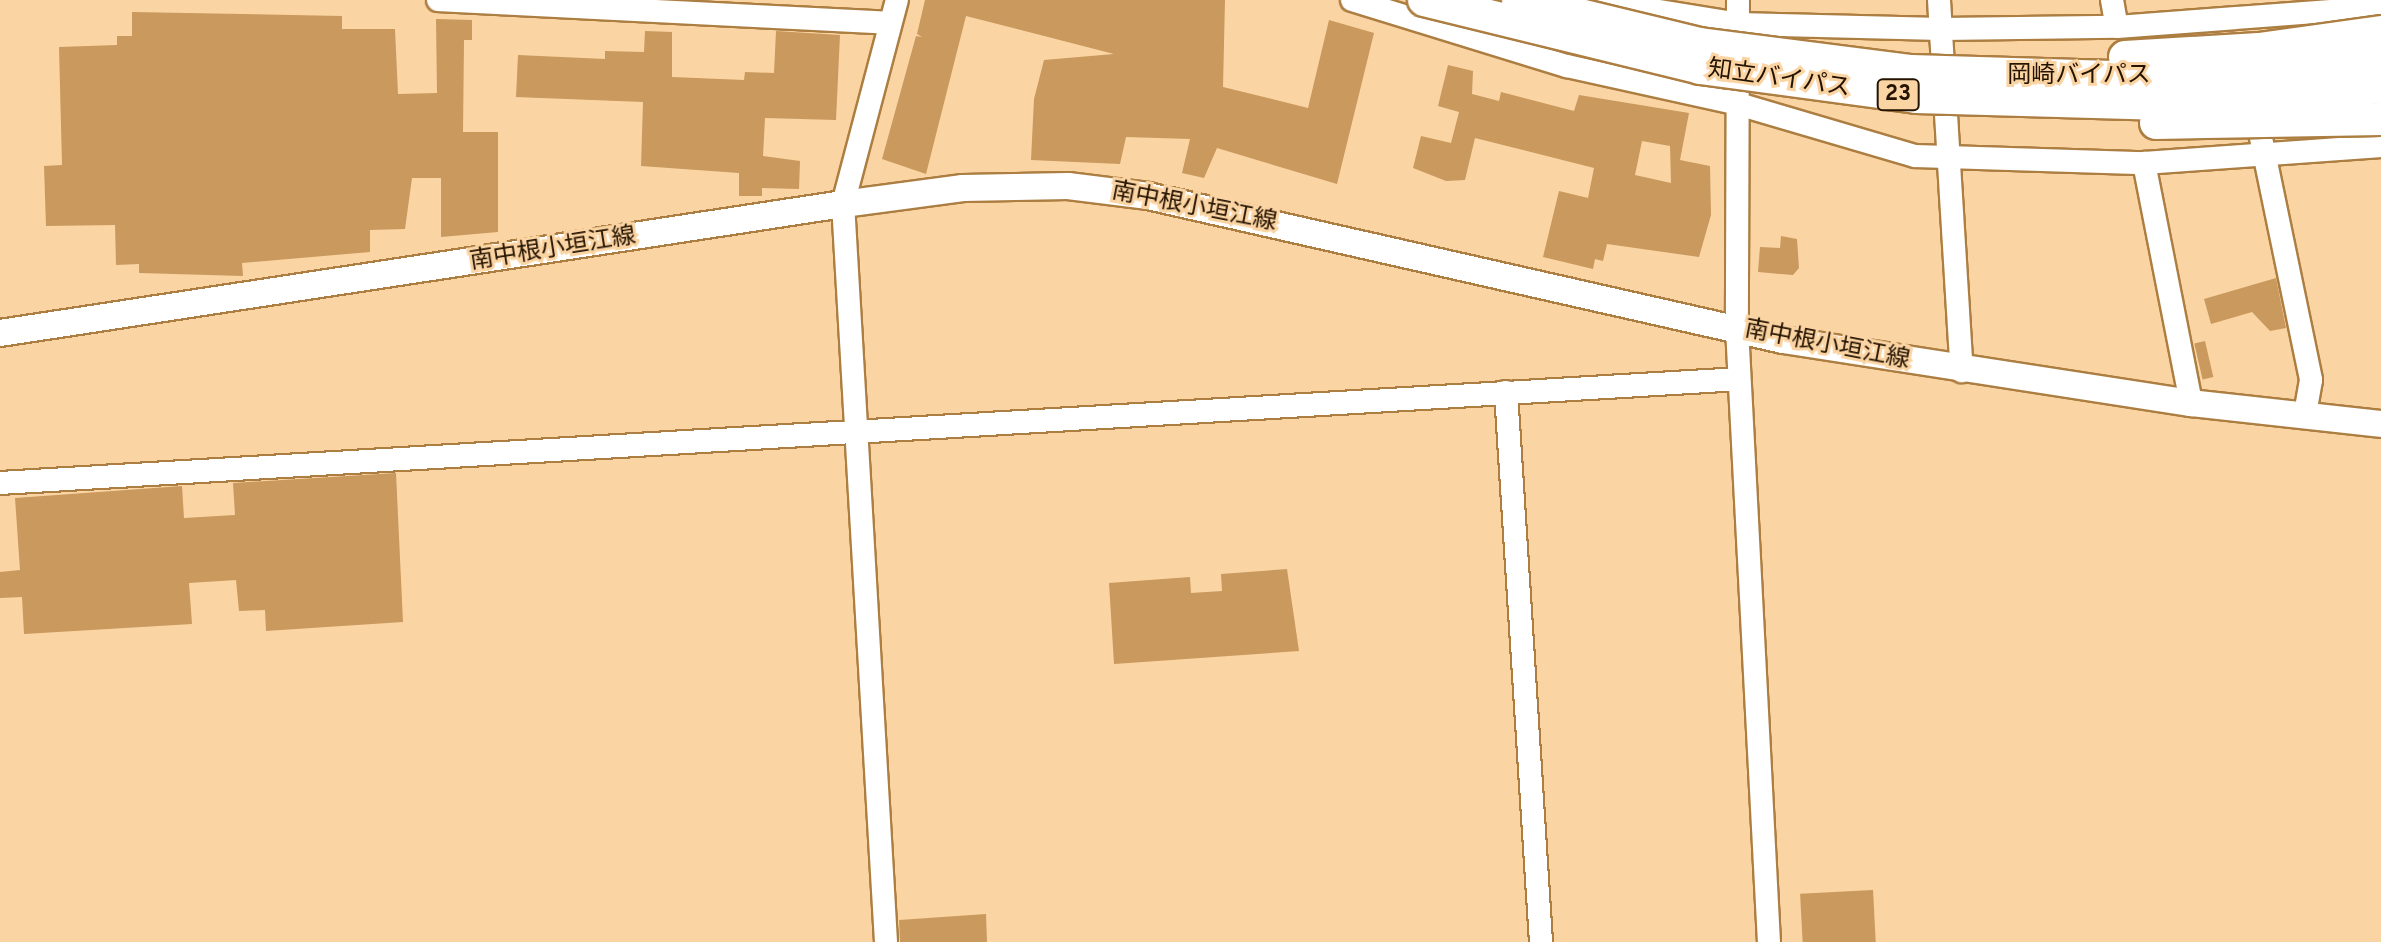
<!DOCTYPE html>
<meta charset="utf-8">
<style>
body{margin:0}
#map{position:relative;width:2381px;height:942px;overflow:hidden;background:#fbd4a3;font-family:Overpass,"Noto Sans JP",sans-serif}
div>[style]{position:absolute}
.building>*{inset:0;background:#c9995d;transform-origin:0 0}
.roads{filter:drop-shadow(2px 0 #ac7e41) drop-shadow(-2px 0 #ac7e41) drop-shadow(0 2px #ac7e41) drop-shadow(0 -2px #ac7e41)}
.minor>*{height:22px;margin:-11px;padding:0 11px;transform-origin:11px;border-radius:11px;background:#fff}
.major>*{height:26px;margin:-13px;padding:0 13px;transform-origin:13px;border-radius:13px;background:#fff}
.bridges{filter:drop-shadow(2px 0 #ac7e41) drop-shadow(-2px 0 #ac7e41) drop-shadow(0 2px #ac7e41) drop-shadow(0 -2px #ac7e41)}
.highway-bridge>*{height:32px;margin:-16px;padding:0 16px;transform-origin:16px;border-radius:16px;background:#fff}
span{translate:-50% -50%;white-space:nowrap;text-align:center;line-height:1.15;-webkit-text-stroke:6px #fbd4a3;paint-order:stroke}
.shield-label span{padding:2px 6px;background:#fbd4a3;border:2px solid;border-radius:6px;-webkit-text-stroke-width:0}
.shield-label{font-size:22px;color:#241300;font-weight:700}
.street-label{font-size:24px;color:#241300}
</style>
<div id="map">
<div class="building">
<i style="clip-path:polygon(925px 0,1225px 0,1223px 87px,1308px 108px,1329px 20px,1374px 33px,1337px 184px,1217px 148px,1204px 178px,1182px 173px,1190px 139px,1126px 137px,1120px 164px,1031px 160px,1034px 99px,1044px 60px,1114px 54px,966px 16px,926px 174px,882px 159px,916px 36px,922px 37px,917px 34px)"></i>
<i style="clip-path:polygon(132px 12px,342px 16px,342px 29px,395px 29px,398px 94px,437px 93px,436px 19px,472px 20px,472px 40px,464px 40px,463px 132px,498px 132px,498px 232px,441px 237px,441px 178px,412px 178px,405px 229px,370px 230px,370px 252px,242px 263px,243px 276px,139px 273px,139px 264px,116px 265px,115px 225px,46px 226px,44px 166px,62px 165px,59px 47px,117px 45px,117px 36px,132px 36px)"></i>
<i style="clip-path:polygon(645px 31px,672px 32px,672px 77px,744px 80px,745px 72px,774px 73px,776px 31px,840px 35px,836px 120px,765px 118px,763px 156px,800px 161px,799px 189px,762px 188px,762px 196px,739px 196px,739px 173px,641px 166px,643px 102px,516px 97px,518px 55px,605px 59px,605px 51px,644px 52px)"></i>
<i style="clip-path:polygon(evenodd,1448px 65px,1473px 71px,1472px 94px,1499px 101px,1501px 92px,1574px 111px,1579px 95px,1689px 113px,1680px 160px,1710px 166px,1711px 215px,1699px 257px,1607px 244px,1603px 261px,1595px 259px,1593px 269px,1543px 257px,1559px 191px,1588px 198px,1594px 168px,1475px 138px,1465px 180px,1446px 181px,1413px 168px,1421px 136px,1451px 143px,1459px 112px,1438px 106px,1448px 65px,1642px 141px,1670px 146px,1671px 183px,1635px 175px,1642px 141px)"></i>
<i style="clip-path:polygon(1781px 236px,1797px 239px,1799px 268px,1793px 275px,1758px 272px,1760px 247px,1780px 248px)"></i>
<i style="clip-path:polygon(2276px 278px,2286px 328px,2270px 331px,2252px 312px,2211px 324px,2204px 299px)"></i>
<i style="left:2205px;top:341px;width:37px;height:11px;rotate:77deg"></i>
<i style="clip-path:polygon(396px 473px,403px 622px,266px 631px,265px 610px,239px 611px,236px 580px,189px 583px,192px 624px,24px 634px,22px 597px,0 598px,0 572px,20px 570px,15px 498px,182px 486px,184px 518px,235px 515px,233px 483px)"></i>
<i style="clip-path:polygon(1287px 569px,1299px 651px,1114px 664px,1109px 583px,1190px 577px,1191px 593px,1222px 591px,1221px 574px)"></i>
<i style="left:1873px;top:890px;width:52px;height:73px;rotate:87deg"></i>
<i style="clip-path:polygon(986px 914px,987px 942px,900px 942px,899px 920px)"></i>
</div>
<div class="roads">
<div class="minor">
<i style="left:438px;top:0;width:450px;rotate:2.9deg"></i>
<i style="left:1352px;top:0;width:225px;rotate:17.1deg"></i>
<i style="left:1567px;top:66px;width:175px;rotate:12.5deg"></i>
<i style="left:1738px;top:104px;width:184px;rotate:16.4deg"></i>
<i style="left:1915px;top:156px;width:229px;rotate:1.8deg"></i>
<i style="left:2144px;top:163px;width:238px;rotate:-4.1deg"></i>
<i style="left:1592px;top:0;width:148px;rotate:9.3deg"></i>
<i style="left:1738px;top:24px;width:203px;rotate:1.4deg"></i>
<i style="left:1941px;top:29px;width:176px;rotate:-0.7deg"></i>
<i style="left:2117px;top:27px;width:265px;rotate:-4.3deg"></i>
<i style="left:1738px;top:0;width:328px;rotate:90.2deg"></i>
<i style="left:1737px;top:328px;width:615px;rotate:87.02deg"></i>
<i style="left:1939px;top:0;width:372px;rotate:86.5deg"></i>
<i style="left:2112px;top:0;width:27px;rotate:80deg"></i>
<i style="left:2255px;top:109px;width:277px;rotate:78.3deg"></i>
<i style="left:2311px;top:380px;width:35px;rotate:100deg"></i>
<i style="left:2144px;top:163px;width:245px;rotate:78.9deg"></i>
<i style="left:1506px;top:392px;width:551px;rotate:86.36deg"></i>
<i style="left:0;top:483px;width:1742px;rotate:-3.42deg"></i>
<i style="left:886px;top:942px;width:739px;rotate:-93.33deg"></i>
<i style="left:843px;top:204px;width:211px;rotate:-75.2deg"></i>
</div>
<div class="major">
<i style="left:0;top:333px;width:853px;rotate:-8.7deg"></i>
<i style="left:843px;top:204px;width:121px;rotate:-7.6deg"></i>
<i style="left:963px;top:188px;width:105px;rotate:-1.1deg"></i>
<i style="left:1068px;top:186px;width:81px;rotate:7.1deg"></i>
<i style="left:1148px;top:196px;width:651px;rotate:12.78deg"></i>
<i style="left:1783px;top:340px;width:413px;rotate:8.8deg"></i>
<i style="left:2191px;top:403px;width:191px;rotate:6.3deg"></i>
</div>
</div>
<div class="bridges">
<div class="highway-bridge">
<i style="left:1424px;top:0;width:284px;rotate:13.8deg"></i>
<i style="left:1700px;top:68px;width:218px;rotate:7.6deg"></i>
<i style="left:1916px;top:97px;width:258px;rotate:1.6deg"></i>
<i style="left:2174px;top:104px;width:208px;rotate:-4.7deg"></i>
<i style="left:1518px;top:0;width:187px;rotate:13.6deg"></i>
<i style="left:1700px;top:44px;width:213px;rotate:7.3deg"></i>
<i style="left:1911px;top:71px;width:236px;rotate:1.7deg"></i>
<i style="left:2147px;top:78px;width:235px;rotate:-4.6deg"></i>
<i style="left:2125px;top:57px;width:134px;rotate:-3.4deg"></i>
<i style="left:2259px;top:49px;width:123px;rotate:-7.9deg"></i>
<i style="left:2156px;top:123px;width:225px;rotate:-1deg"></i>
</div>
</div>
<div class="shield-label">
<span style="left:1898px;top:95px">23</span>
</div>
<div class="street-label">
<span style="left:2079px;top:77px">岡崎バイパス</span>
<span style="left:1779px;top:80px;rotate:8deg">知立バイパス</span>
<span style="left:1194px;top:208px;rotate:11deg">南中根小垣江線</span>
<span style="left:553px;top:250px;rotate:-9deg">南中根小垣江線</span>
<span style="left:1827px;top:346px;rotate:11deg">南中根小垣江線</span>
</div>
</div>
